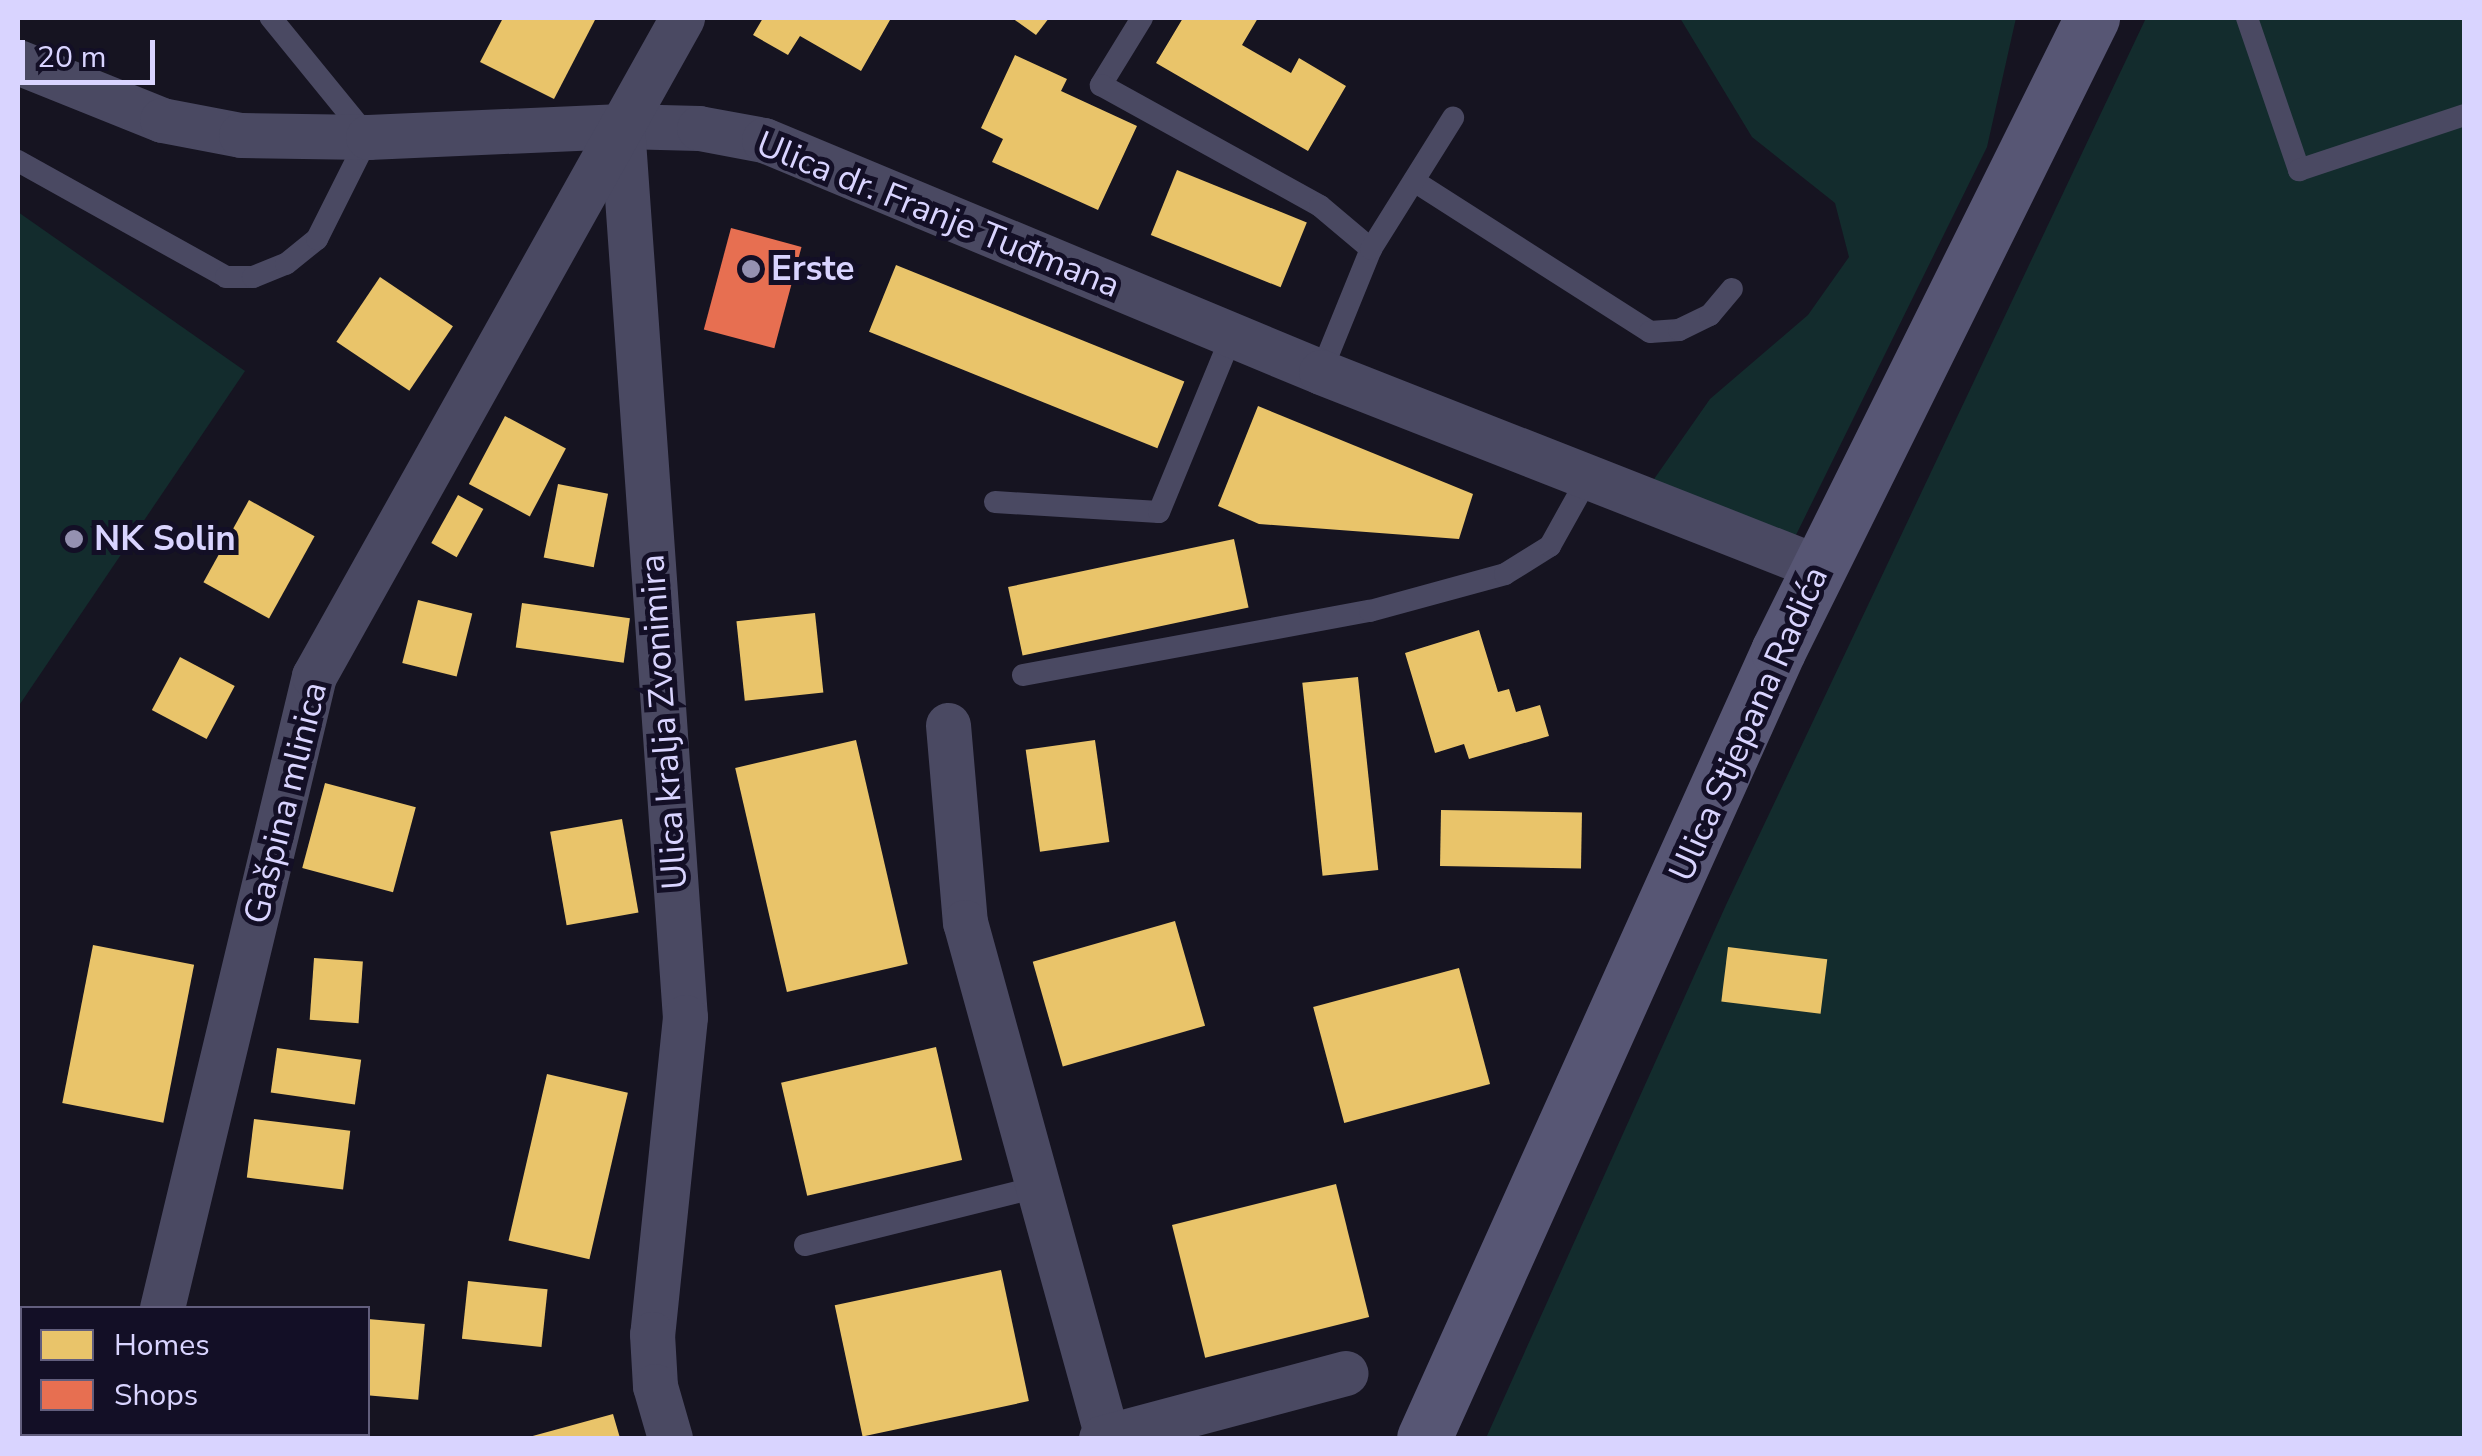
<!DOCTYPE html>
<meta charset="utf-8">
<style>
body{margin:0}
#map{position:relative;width:2482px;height:1456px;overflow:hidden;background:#161421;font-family:"Nunito Sans",sans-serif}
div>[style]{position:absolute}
.green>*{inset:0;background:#132c2d}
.homes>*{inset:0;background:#e9c46a;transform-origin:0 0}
.shops>*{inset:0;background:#e76f51;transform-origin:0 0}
.service>*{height:22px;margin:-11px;padding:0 11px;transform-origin:11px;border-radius:11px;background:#4a4962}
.minor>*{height:45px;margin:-22.5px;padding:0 22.5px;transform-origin:22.5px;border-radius:22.5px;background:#4a4962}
.secondary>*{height:55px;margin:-27.5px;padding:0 27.5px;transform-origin:27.5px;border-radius:27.5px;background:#575674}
.dots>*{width:28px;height:28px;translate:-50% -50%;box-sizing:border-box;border:5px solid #130f26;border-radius:50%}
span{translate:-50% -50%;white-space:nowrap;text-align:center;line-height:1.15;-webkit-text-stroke:10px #130f26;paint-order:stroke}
.street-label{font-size:35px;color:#d9d4ff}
.poi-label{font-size:35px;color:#d9d4ff;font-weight:700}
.left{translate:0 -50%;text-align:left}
.frame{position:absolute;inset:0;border:20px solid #d9d4ff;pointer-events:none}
.legend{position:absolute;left:20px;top:1306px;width:350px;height:130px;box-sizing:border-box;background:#130f26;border:2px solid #625e7d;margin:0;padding:12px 18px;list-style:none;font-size:30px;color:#d9d4ff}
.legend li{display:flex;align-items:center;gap:20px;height:50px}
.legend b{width:50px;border:2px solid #625e7d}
.scale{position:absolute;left:20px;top:40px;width:135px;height:45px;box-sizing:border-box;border:5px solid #d9d4ff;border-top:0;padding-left:12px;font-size:30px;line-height:35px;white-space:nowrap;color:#d9d4ff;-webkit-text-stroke:8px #130f26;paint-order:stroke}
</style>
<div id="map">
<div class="green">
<i style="clip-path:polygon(1680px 18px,2016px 18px,1987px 147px,1795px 537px,1652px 482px,1710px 399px,1808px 315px,1849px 257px,1835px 203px,1752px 137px)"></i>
<i style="clip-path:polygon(2146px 18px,2464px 18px,2464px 1438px,1486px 1438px,1726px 905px)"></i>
<i style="clip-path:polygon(18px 212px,245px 371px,18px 707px)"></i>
</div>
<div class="homes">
<i style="clip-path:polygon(503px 18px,596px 18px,554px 99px,480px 62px)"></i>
<i style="clip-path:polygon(763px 18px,885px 18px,890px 20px,861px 71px,800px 36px,788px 55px,753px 35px)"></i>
<i style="clip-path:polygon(1012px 18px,1049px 18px,1036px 35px)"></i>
<i style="clip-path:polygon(1183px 18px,1258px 18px,1242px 45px,1291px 73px,1299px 58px,1346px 86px,1308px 151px,1156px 63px)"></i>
<i style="clip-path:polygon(1015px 55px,1067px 79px,1061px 91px,1137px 126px,1098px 210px,992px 162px,1003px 139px,981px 128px)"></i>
<i style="left:1177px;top:170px;width:140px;height:70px;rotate:22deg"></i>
<i style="left:896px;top:265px;width:311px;height:72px;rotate:22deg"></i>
<i style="left:380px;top:277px;width:88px;height:78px;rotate:34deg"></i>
<i style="clip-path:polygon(1258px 406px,1473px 494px,1459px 539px,1259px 524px,1218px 506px)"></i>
<i style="left:505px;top:416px;width:69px;height:77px;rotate:28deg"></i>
<i style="left:558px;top:484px;width:51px;height:75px;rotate:11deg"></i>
<i style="left:458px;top:495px;width:29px;height:55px;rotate:29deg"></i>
<i style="left:249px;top:500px;width:75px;height:94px;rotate:29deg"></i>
<i style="left:1234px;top:539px;width:70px;height:231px;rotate:78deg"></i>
<i style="left:418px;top:600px;width:56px;height:65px;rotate:14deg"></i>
<i style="left:522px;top:603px;width:109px;height:45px;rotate:8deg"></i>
<i style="left:815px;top:613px;width:80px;height:79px;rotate:84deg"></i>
<i style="clip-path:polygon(1479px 630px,1498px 692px,1509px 689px,1516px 712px,1540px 705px,1549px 736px,1469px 759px,1464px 744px,1435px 753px,1405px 653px)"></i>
<i style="left:180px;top:657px;width:62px;height:60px;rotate:28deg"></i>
<i style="left:1358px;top:677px;width:194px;height:56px;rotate:84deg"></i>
<i style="left:856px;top:740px;width:230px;height:124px;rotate:77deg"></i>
<i style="left:1095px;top:740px;width:103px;height:70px;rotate:82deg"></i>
<i style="left:325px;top:783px;width:94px;height:88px;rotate:15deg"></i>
<i style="left:1441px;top:810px;width:141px;height:56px;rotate:1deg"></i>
<i style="left:622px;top:819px;width:95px;height:73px;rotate:80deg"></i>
<i style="left:1175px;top:921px;width:109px;height:148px;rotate:74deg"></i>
<i style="left:93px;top:945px;width:103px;height:161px;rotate:11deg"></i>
<i style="left:1728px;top:947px;width:100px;height:55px;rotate:7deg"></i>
<i style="left:314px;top:958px;width:49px;height:62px;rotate:4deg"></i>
<i style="left:1459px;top:968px;width:120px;height:151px;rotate:75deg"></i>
<i style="left:936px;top:1047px;width:116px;height:159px;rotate:77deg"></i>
<i style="left:277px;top:1048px;width:85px;height:45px;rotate:8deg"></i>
<i style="left:547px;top:1074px;width:83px;height:171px;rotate:13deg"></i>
<i style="left:254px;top:1119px;width:97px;height:59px;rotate:7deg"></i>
<i style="left:1336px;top:1184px;width:137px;height:169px;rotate:76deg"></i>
<i style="left:1001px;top:1270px;width:134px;height:170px;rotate:78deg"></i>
<i style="left:468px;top:1281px;width:80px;height:58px;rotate:6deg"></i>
<i style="left:368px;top:1319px;width:57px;height:76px;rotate:5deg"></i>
<i style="clip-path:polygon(613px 1414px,620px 1438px,530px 1438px,529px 1437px)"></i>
</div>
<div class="shops">
<i style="left:731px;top:228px;width:73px;height:105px;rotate:15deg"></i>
</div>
<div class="service">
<i style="left:1142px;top:18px;width:79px;rotate:121.5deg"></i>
<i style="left:1101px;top:85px;width:250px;rotate:28.9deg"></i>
<i style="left:1320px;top:206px;width:67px;rotate:40.1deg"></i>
<i style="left:1371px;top:249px;width:133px;rotate:112.1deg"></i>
<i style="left:2247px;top:18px;width:161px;rotate:71.1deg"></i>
<i style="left:2299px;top:170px;width:174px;rotate:-18.4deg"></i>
<i style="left:18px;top:161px;width:238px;rotate:29.1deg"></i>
<i style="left:226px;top:277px;width:27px"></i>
<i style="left:253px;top:277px;width:35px;rotate:-22deg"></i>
<i style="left:286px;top:264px;width:40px;rotate:-39deg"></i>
<i style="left:317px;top:239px;width:114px;rotate:-63.4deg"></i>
<i style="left:368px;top:137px;width:154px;rotate:-129.2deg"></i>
<i style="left:1414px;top:181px;width:280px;rotate:32.6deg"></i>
<i style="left:1650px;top:332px;width:29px;rotate:-4deg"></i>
<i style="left:1679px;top:330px;width:34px;rotate:-26deg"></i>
<i style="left:1710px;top:315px;width:34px;rotate:-50deg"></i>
<i style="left:1371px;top:249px;width:155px;rotate:-58deg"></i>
<i style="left:995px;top:502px;width:164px;rotate:3.5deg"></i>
<i style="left:1159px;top:512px;width:191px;rotate:-67.6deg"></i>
<i style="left:1023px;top:675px;width:353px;rotate:-10.5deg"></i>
<i style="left:1370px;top:611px;width:140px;rotate:-15.3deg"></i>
<i style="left:1505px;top:574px;width:53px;rotate:-31.9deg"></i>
<i style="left:1550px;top:546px;width:80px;rotate:-60.9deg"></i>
<i style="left:805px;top:1245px;width:236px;rotate:-14deg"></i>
</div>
<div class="minor">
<i style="left:18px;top:62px;width:155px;rotate:21.9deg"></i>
<i style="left:162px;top:120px;width:80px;rotate:10.8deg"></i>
<i style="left:241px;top:135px;width:127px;rotate:0.9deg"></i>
<i style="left:368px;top:137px;width:254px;rotate:-2.5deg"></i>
<i style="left:622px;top:126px;width:77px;rotate:1.5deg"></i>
<i style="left:699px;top:128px;width:66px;rotate:10.5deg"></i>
<i style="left:764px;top:140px;width:603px;rotate:22.61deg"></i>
<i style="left:1321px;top:372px;width:536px;rotate:21.44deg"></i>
<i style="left:622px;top:126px;width:893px;rotate:85.96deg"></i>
<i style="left:685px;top:1017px;width:319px;rotate:95.9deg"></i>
<i style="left:652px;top:1334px;width:52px;rotate:86.7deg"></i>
<i style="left:655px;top:1386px;width:54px;rotate:73.9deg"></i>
<i style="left:948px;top:725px;width:198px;rotate:85.1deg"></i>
<i style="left:965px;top:922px;width:534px;rotate:74.58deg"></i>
<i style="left:162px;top:1308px;width:650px;rotate:-76.48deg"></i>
<i style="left:314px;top:676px;width:754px;rotate:-60.78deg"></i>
<i style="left:129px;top:1438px;width:4px;rotate:-76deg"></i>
<i style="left:1101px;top:1438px;width:253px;rotate:-14.9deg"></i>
</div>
<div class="secondary">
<i style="left:1424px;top:1438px;width:863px;rotate:-65.78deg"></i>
<i style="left:1778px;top:651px;width:707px;rotate:-63.62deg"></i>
</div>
<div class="dots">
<i style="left:751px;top:269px;background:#9591b1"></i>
<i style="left:74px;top:539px;background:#9591b1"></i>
</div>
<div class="street-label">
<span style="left:938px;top:215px;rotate:22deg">Ulica dr. Franje Tuđmana</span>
<span style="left:664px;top:722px;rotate:-94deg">Ulica kralja Zvonimira</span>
<span style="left:1749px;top:724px;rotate:-66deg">Ulica Stjepana Radića</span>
<span style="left:286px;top:803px;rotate:-76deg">Gašpina mlinica</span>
</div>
<div class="poi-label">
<span class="left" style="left:771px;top:269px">Erste</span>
<span class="left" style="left:94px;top:539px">NK Solin</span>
</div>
<div class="frame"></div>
<ul class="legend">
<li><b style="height:28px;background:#e9c46a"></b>Homes</li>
<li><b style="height:28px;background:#e76f51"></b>Shops</li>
</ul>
<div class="scale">20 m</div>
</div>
